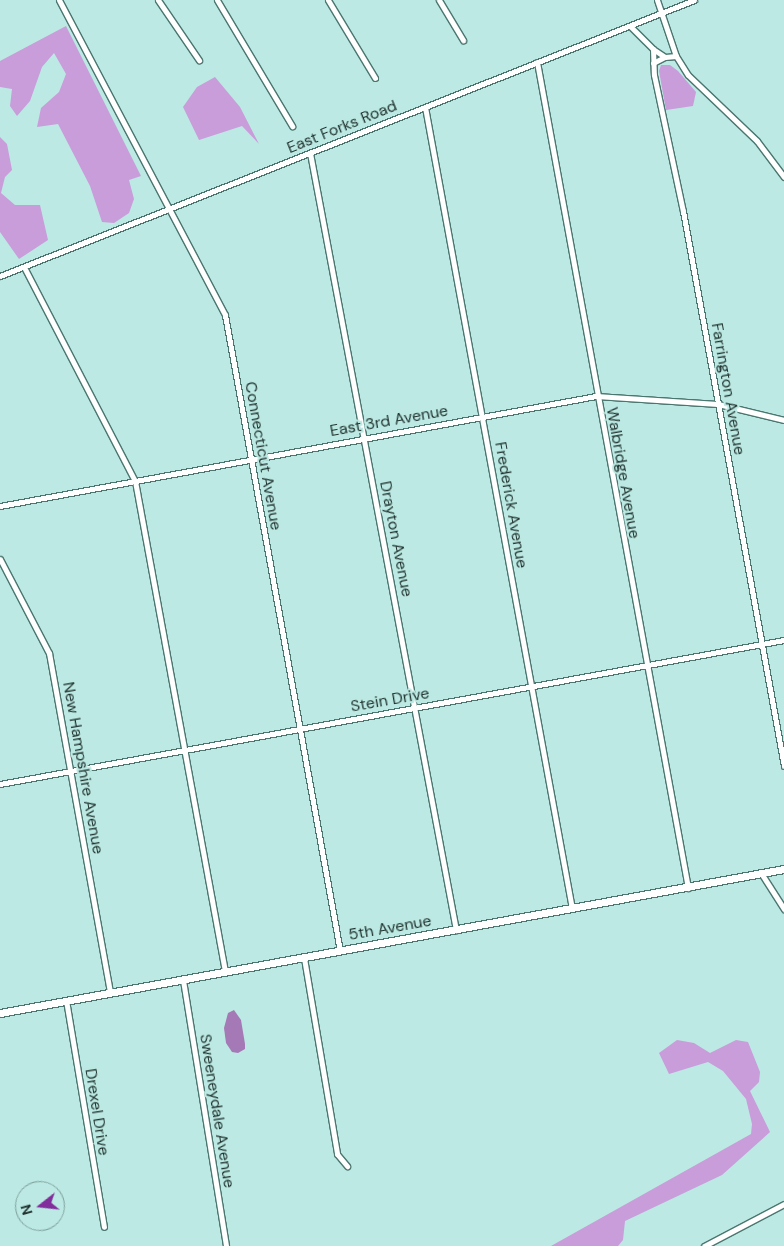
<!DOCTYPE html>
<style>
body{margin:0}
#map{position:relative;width:784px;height:1246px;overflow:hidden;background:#bce9e3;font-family:"DM Sans",sans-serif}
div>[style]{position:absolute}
.forest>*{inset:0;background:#c99cda}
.water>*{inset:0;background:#a479b5}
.roads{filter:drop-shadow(1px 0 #4b7670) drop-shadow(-1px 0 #4b7670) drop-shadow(0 1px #4b7670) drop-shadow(0 -1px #4b7670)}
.street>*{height:5px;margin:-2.5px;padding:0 2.5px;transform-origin:2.5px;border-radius:2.5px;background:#fff}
.secondary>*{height:7px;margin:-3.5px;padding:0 3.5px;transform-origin:3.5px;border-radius:3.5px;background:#fff}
span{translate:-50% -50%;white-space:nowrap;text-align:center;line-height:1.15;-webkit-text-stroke:4px #bce9e3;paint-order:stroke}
.street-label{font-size:16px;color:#1f312e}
.north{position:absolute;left:15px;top:1181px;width:50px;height:50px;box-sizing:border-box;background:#bce9e3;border:1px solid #7d9f9b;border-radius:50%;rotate:254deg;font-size:14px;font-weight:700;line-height:20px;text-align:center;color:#1f312e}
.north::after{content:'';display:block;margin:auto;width:18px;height:22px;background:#812d9c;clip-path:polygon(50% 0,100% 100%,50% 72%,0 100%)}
</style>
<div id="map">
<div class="forest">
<i style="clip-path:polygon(66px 26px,141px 176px,129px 180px,134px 199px,129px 213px,114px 223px,102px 222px,90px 186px,58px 124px,37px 127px,41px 108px,59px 92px,66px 74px,54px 53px,42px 67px,30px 101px,17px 116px,10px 106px,12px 89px,0 87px,0 61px)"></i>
<i style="clip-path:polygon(661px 65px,670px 65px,678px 71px,696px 92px,693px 106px,666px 110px,659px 71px)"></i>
<i style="clip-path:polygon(215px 77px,240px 107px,259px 144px,242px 126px,199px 140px,183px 107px,197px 87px)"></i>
<i style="clip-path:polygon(0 137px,7px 144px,12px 170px,5px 177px,1px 193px,15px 205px,40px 205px,48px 240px,19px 259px,0 232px)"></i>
<i style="clip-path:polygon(677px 1040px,694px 1043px,710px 1053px,736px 1040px,748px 1042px,760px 1072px,759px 1082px,750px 1091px,770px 1132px,722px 1175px,625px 1221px,623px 1240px,618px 1246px,551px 1246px,751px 1134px,752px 1124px,746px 1099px,723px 1071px,708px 1062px,669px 1074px,659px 1053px)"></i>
</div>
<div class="water">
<i style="clip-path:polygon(234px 1010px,241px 1020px,245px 1044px,245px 1049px,238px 1053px,232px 1052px,226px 1043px,224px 1028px,228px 1013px)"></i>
</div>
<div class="roads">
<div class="street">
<i style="left:59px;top:0;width:356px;rotate:62.2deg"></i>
<i style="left:225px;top:315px;width:646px;rotate:79.75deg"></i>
<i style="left:158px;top:0;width:73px;rotate:55.7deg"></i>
<i style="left:217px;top:0;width:147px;rotate:59.2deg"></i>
<i style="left:328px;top:0;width:91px;rotate:58.9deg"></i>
<i style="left:439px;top:0;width:47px;rotate:59deg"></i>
<i style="left:657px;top:0;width:59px;rotate:71.3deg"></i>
<i style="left:676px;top:56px;width:22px;rotate:58deg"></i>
<i style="left:688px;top:75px;width:95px;rotate:43.7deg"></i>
<i style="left:757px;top:141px;width:45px;rotate:53.1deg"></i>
<i style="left:630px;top:26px;width:33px;rotate:45deg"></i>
<i style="left:653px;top:49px;width:26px;rotate:88deg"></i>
<i style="left:654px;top:75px;width:139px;rotate:78deg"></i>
<i style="left:683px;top:211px;width:564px;rotate:79.69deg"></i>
<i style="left:653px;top:49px;width:14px;rotate:34deg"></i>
<i style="left:537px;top:62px;width:840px;rotate:79.64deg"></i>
<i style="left:653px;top:63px;width:13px;rotate:-27deg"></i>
<i style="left:665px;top:57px;width:11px;rotate:-5deg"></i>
<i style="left:425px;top:107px;width:815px;rotate:79.61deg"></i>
<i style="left:310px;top:153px;width:791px;rotate:79.36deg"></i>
<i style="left:24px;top:267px;width:241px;rotate:62.6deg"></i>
<i style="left:135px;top:481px;width:499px;rotate:79.6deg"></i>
<i style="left:0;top:276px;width:747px;rotate:-21.69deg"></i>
<i style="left:0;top:506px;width:606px;rotate:-10.46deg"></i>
<i style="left:596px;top:396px;width:122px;rotate:3.8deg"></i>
<i style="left:718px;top:404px;width:68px;rotate:13.6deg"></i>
<i style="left:0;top:559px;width:106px;rotate:62.5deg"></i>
<i style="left:49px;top:653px;width:344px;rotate:79.8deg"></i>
<i style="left:0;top:784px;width:797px;rotate:-10.41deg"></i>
<i style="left:761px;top:873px;width:43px;rotate:57.4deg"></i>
<i style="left:304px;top:958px;width:199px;rotate:80.4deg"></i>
<i style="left:337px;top:1154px;width:16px;rotate:50deg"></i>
<i style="left:183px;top:980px;width:269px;rotate:80.8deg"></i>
<i style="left:66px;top:1000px;width:230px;rotate:80.5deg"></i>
<i style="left:704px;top:1246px;width:90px;rotate:-27.7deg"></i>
</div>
<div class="secondary">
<i style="left:0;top:1013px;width:797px;rotate:-10.41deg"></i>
</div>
</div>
<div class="street-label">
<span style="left:342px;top:127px;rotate:-22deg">East Forks Road</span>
<span style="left:728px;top:389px;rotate:80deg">Farrington Avenue</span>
<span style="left:389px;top:421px;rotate:-10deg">East 3rd Avenue</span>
<span style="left:263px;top:456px;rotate:80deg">Connecticut Avenue</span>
<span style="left:623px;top:473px;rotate:80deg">Walbridge Avenue</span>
<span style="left:511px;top:505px;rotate:80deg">Frederick Avenue</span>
<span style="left:396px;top:539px;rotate:79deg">Drayton Avenue</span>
<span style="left:390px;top:700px;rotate:-10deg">Stein Drive</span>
<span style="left:83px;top:768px;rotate:80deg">New Hampshire Avenue</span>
<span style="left:390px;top:928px;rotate:-10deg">5th Avenue</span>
<span style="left:217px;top:1111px;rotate:81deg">Sweeneydale Avenue</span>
<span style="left:97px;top:1112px;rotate:81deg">Drexel Drive</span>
</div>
<div class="north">N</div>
</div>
